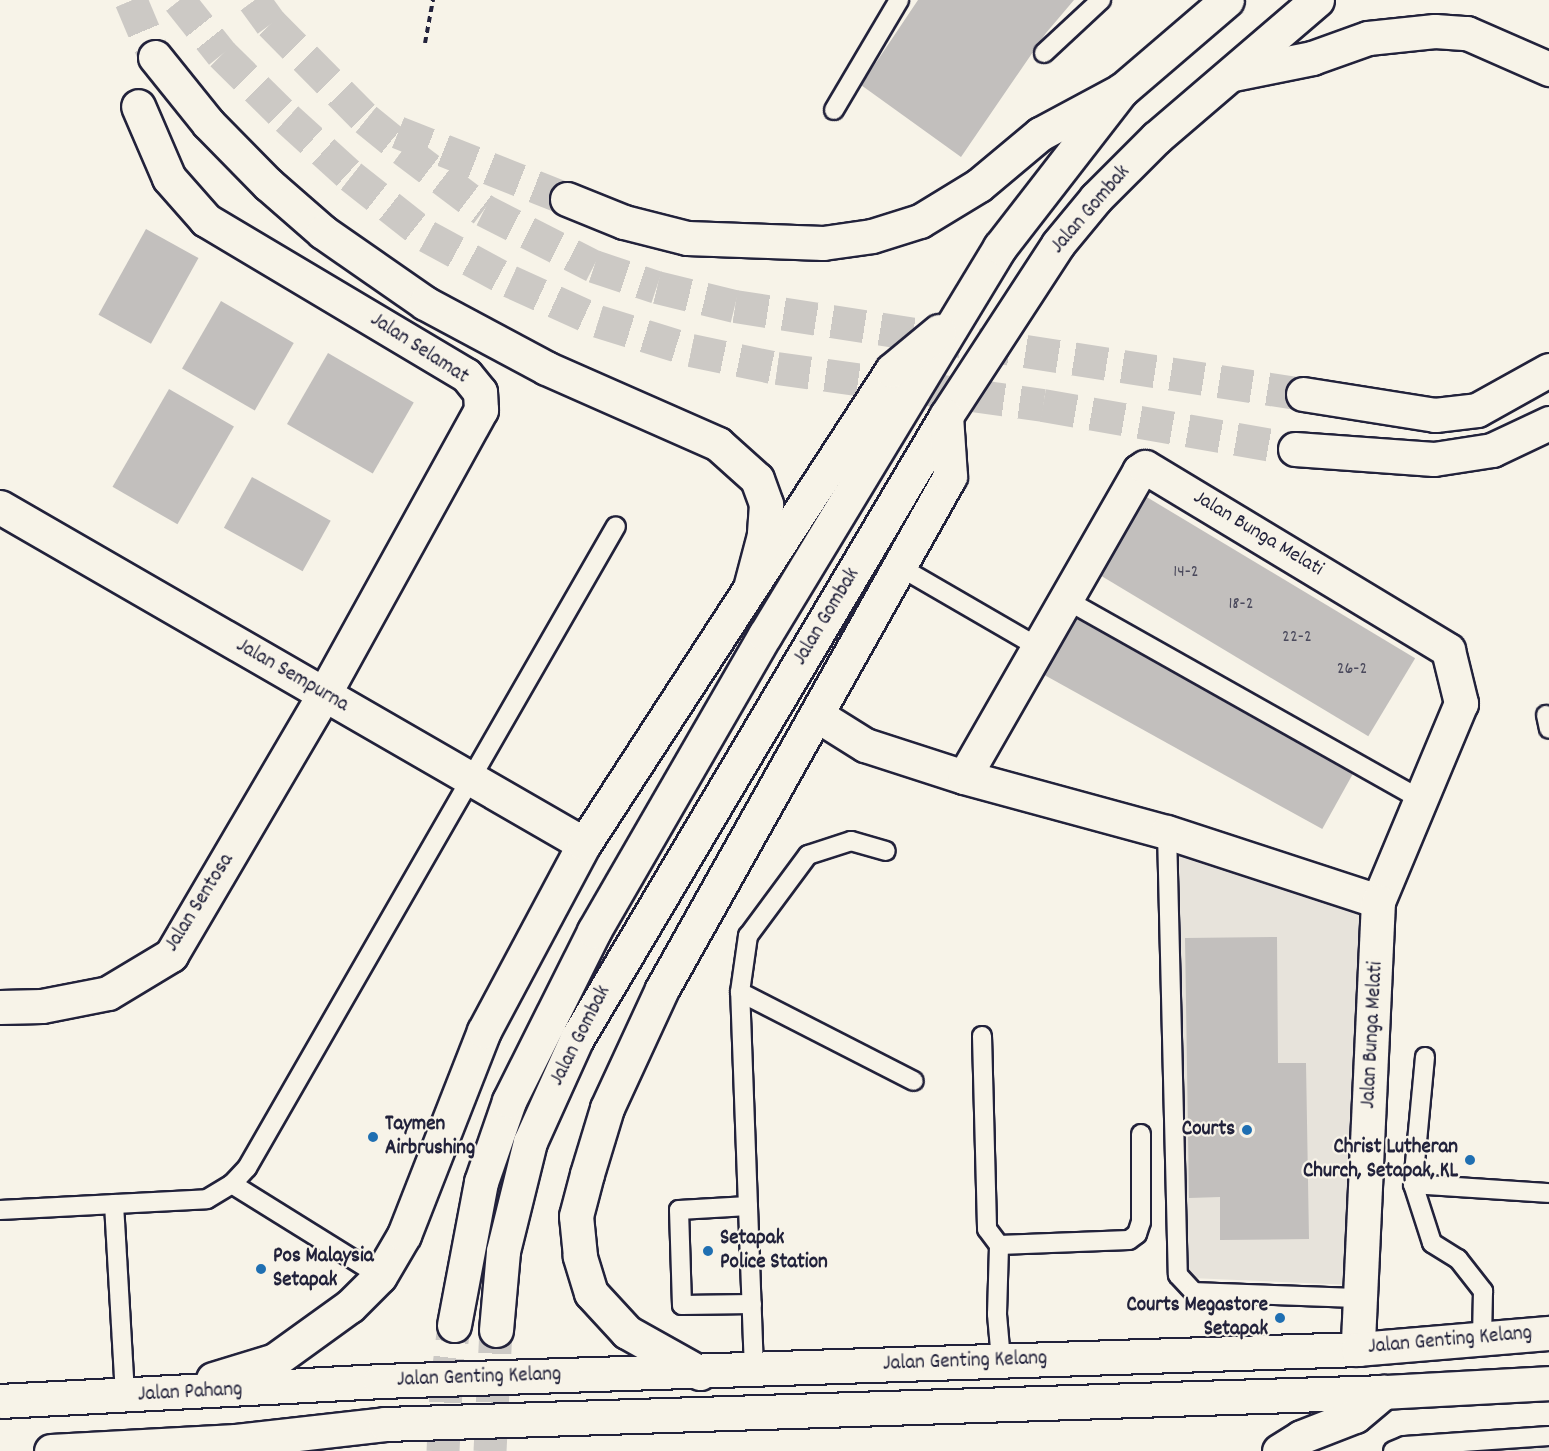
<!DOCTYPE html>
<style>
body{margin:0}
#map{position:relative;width:1549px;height:1451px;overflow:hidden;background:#f7f3e8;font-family:Dekko,sans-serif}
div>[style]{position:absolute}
.built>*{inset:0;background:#e7e3db}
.building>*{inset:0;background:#c2bfbd;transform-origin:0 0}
.primary-tunnel>*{height:33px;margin-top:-16.5px;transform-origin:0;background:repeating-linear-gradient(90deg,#ccc9c5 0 33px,transparent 0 49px)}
.motorway-tunnel>*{height:33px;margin-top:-16.5px;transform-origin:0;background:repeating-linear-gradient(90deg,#ccc9c5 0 33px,transparent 0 49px)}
.path>*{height:4px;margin-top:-2px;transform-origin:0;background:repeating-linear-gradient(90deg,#22223b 0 6px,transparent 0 10.5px)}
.roads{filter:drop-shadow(2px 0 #22223b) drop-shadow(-2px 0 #22223b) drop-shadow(0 2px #22223b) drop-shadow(0 -2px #22223b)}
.service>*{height:18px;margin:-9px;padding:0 9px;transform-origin:9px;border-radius:9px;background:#f7f3e8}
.minor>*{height:33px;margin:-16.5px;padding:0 16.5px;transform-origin:16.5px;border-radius:16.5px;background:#f7f3e8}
.primary>*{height:33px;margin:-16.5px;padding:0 16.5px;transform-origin:16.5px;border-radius:16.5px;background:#f7f3e8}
.motorway>*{height:33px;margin:-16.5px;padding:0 16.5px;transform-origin:16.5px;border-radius:16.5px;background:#f7f3e8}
.dots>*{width:16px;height:16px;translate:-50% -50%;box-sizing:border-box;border:3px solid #f7f3e8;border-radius:50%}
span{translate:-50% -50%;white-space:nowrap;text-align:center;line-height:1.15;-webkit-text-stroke:4.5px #f7f3e8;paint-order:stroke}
.number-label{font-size:18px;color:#4a495c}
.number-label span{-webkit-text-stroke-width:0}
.street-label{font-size:21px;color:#22223b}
.poi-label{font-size:21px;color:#22223b;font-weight:700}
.left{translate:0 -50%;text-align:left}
.right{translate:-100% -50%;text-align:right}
</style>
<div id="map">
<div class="built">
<i style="clip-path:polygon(1179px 850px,1362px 908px,1351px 1285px,1191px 1278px,1185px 1273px)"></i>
<i style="clip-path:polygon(1549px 1445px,1549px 1451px,1458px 1451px)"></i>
</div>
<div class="building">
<i style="clip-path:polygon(918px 0,1074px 0,1046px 33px,961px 157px,861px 85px)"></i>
<i style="left:146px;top:229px;width:60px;height:98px;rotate:29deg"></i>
<i style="left:221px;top:301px;width:84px;height:78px;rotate:30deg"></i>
<i style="left:328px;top:353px;width:99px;height:82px;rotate:30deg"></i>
<i style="left:169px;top:389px;width:75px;height:113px;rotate:30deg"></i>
<i style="left:252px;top:477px;width:90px;height:58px;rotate:29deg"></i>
<i style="left:1140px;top:493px;width:321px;height:91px;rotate:31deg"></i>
<i style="left:1067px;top:611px;width:329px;height:67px;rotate:29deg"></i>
<i style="clip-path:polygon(1277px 937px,1278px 1063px,1306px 1063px,1309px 1239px,1220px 1240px,1220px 1197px,1189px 1198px,1185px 938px)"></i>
</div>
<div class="primary-tunnel">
<i style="left:443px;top:1451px;width:61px;rotate:-87.2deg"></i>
<i style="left:446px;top:1390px;width:65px;rotate:-83deg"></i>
<i style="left:490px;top:1451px;width:121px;rotate:-87.2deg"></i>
</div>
<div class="motorway-tunnel">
<i style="left:131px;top:0;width:62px;rotate:67.2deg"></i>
<i style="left:179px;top:0;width:69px;rotate:51.5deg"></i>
<i style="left:222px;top:54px;width:91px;rotate:44.6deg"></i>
<i style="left:287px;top:118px;width:86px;rotate:42.2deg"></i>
<i style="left:351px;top:176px;width:97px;rotate:38.3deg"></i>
<i style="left:427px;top:236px;width:94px;rotate:28.5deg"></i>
<i style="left:510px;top:281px;width:97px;rotate:24.4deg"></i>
<i style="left:598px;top:321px;width:97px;rotate:17.3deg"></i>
<i style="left:691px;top:350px;width:88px;rotate:11.8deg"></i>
<i style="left:777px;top:368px;width:269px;rotate:7.9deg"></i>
<i style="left:1043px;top:405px;width:256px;rotate:9.9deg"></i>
<i style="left:254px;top:0;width:29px;rotate:54deg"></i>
<i style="left:271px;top:23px;width:135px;rotate:45.3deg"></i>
<i style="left:366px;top:119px;width:48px;rotate:39deg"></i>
<i style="left:403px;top:149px;width:101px;rotate:37deg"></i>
<i style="left:484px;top:210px;width:123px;rotate:27deg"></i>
<i style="left:594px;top:266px;width:66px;rotate:18.4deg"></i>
<i style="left:657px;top:287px;width:80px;rotate:13.7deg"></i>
<i style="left:735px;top:306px;width:575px;rotate:8.81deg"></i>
<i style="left:398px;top:132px;width:182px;rotate:21.6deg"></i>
</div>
<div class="path">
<i style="left:425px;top:43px;width:44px;rotate:-79.5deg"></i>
</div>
<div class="roads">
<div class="service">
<i style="left:1044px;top:53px;width:78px;rotate:-42.9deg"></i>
<i style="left:834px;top:110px;width:128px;rotate:-59.4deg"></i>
<i style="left:900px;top:567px;width:160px;rotate:30.1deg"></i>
<i style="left:1065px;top:599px;width:411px;rotate:29.4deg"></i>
<i style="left:1546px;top:715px;width:14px;rotate:78deg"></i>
<i style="left:1167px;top:832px;width:443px;rotate:88.6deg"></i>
<i style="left:1178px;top:1275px;width:23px;rotate:47deg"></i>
<i style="left:1194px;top:1292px;width:167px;rotate:2.1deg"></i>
<i style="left:740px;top:992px;width:195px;rotate:27.1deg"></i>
<i style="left:982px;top:1036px;width:193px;rotate:88.5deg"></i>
<i style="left:987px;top:1229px;width:20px;rotate:53deg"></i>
<i style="left:1425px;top:1057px;width:128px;rotate:95.4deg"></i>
<i style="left:1413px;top:1184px;width:62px;rotate:72.1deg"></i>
<i style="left:1432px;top:1243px;width:31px;rotate:32deg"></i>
<i style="left:1458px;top:1259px;width:41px;rotate:52deg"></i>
<i style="left:1483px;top:1291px;width:47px;rotate:91.2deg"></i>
<i style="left:232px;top:1184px;width:174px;rotate:31.9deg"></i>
<i style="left:1413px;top:1184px;width:136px;rotate:3.8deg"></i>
<i style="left:114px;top:1204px;width:192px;rotate:86.7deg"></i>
<i style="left:748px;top:1206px;width:69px;rotate:176.7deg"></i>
<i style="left:679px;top:1210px;width:95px;rotate:88.2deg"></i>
<i style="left:682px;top:1305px;width:70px;rotate:-0.8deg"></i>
<i style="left:0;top:1210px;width:207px;rotate:-3deg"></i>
<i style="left:207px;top:1199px;width:29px;rotate:-31deg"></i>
<i style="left:232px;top:1184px;width:22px;rotate:-47deg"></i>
<i style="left:247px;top:1168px;width:740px;rotate:-60.11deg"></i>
<i style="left:1001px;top:1360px;width:46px;rotate:-95deg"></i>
<i style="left:997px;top:1314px;width:69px;rotate:-88.3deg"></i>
<i style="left:999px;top:1245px;width:130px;rotate:-2.2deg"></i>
<i style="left:1129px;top:1240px;width:10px;rotate:-37deg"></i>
<i style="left:1137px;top:1234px;width:13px;rotate:-72deg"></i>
<i style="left:1141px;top:1222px;width:88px;rotate:-90deg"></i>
<i style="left:754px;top:1370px;width:378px;rotate:-92.1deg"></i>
<i style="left:740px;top:992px;width:57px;rotate:-81.9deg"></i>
<i style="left:748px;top:936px;width:101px;rotate:-53.5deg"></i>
<i style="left:808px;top:855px;width:45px;rotate:-18deg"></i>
<i style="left:851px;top:841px;width:36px;rotate:16deg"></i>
<i style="left:1393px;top:1451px;width:13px;rotate:-23deg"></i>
<i style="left:1405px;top:1446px;width:144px;rotate:-4deg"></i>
</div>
<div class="minor">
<i style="left:0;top:507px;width:674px;rotate:29.99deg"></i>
<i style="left:817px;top:715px;width:57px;rotate:32deg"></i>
<i style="left:865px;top:745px;width:104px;rotate:17.9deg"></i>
<i style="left:964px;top:777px;width:210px;rotate:15.2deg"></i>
<i style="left:1167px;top:832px;width:222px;rotate:18.1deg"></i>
<i style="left:964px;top:777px;width:353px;rotate:-60.2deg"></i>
<i style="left:1139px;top:471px;width:7px;rotate:-34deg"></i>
<i style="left:1145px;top:467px;width:354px;rotate:31.1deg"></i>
<i style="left:1448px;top:650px;width:55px;rotate:76.2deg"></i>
<i style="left:1461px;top:703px;width:215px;rotate:112.7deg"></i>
<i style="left:1378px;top:901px;width:448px;rotate:92.6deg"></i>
<i style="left:0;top:1007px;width:42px;rotate:-1.4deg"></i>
<i style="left:42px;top:1006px;width:67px;rotate:-11.1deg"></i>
<i style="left:108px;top:993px;width:74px;rotate:-31.1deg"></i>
<i style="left:171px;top:955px;width:303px;rotate:-59.6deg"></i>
<i style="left:324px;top:694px;width:325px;rotate:-61.1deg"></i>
<i style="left:481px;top:410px;width:18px;rotate:-93deg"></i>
<i style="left:480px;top:392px;width:22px;rotate:-129deg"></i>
<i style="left:466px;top:375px;width:303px;rotate:-149.2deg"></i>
<i style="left:206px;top:220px;width:56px;rotate:-131.4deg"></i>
<i style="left:169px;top:178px;width:78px;rotate:-113.3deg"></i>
</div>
<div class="primary">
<i style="left:454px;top:1325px;width:146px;rotate:-79.3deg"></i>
<i style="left:481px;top:1182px;width:86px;rotate:-70.9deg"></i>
<i style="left:509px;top:1101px;width:190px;rotate:-63.4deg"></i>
<i style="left:594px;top:931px;width:342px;rotate:-60deg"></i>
<i style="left:765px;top:635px;width:454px;rotate:-58.8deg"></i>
<i style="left:1000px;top:247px;width:199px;rotate:-52.2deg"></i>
<i style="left:1122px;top:90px;width:138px;rotate:-40.6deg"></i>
<i style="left:496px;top:1330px;width:79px;rotate:-84.9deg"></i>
<i style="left:503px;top:1251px;width:112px;rotate:-76.1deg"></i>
<i style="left:530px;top:1142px;width:112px;rotate:-65.7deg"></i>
<i style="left:576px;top:1040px;width:725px;rotate:-59.33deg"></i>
<i style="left:946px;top:416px;width:205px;rotate:-56.9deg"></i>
<i style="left:1058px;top:244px;width:60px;rotate:-50.4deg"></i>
<i style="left:1096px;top:198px;width:85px;rotate:-45deg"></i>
<i style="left:1156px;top:138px;width:212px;rotate:-40.6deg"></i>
<i style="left:700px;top:1373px;width:84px;rotate:-150.7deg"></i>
<i style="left:627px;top:1332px;width:53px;rotate:-132.7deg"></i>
<i style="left:591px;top:1293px;width:39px;rotate:-107deg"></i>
<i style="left:580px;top:1256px;width:40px;rotate:-95.7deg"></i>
<i style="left:576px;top:1216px;width:43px;rotate:-75.3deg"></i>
<i style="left:587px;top:1174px;width:69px;rotate:-73.1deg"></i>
<i style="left:607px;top:1108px;width:131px;rotate:-65.2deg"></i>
<i style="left:662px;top:989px;width:588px;rotate:-60.69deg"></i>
<i style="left:950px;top:476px;width:60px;rotate:-93.8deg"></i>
<i style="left:213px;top:1379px;width:65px;rotate:-17deg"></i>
<i style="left:275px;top:1360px;width:92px;rotate:-35.8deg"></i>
<i style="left:350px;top:1306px;width:42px;rotate:-45deg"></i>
<i style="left:380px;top:1276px;width:48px;rotate:-59.7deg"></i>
<i style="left:404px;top:1235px;width:219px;rotate:-68.6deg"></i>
<i style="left:484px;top:1031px;width:212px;rotate:-61.9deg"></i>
<i style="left:584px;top:844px;width:565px;rotate:-56.98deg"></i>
<i style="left:892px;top:370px;width:61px;rotate:-39.7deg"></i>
<i style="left:0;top:1401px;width:381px;rotate:-3deg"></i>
<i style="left:380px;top:1381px;width:979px;rotate:-1.87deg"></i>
<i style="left:1358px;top:1349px;width:192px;rotate:-4.8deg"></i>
<i style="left:51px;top:1451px;width:185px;rotate:-3.1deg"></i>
<i style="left:236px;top:1441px;width:150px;rotate:-6.5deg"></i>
<i style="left:385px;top:1424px;width:1000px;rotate:-1.83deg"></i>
<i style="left:1384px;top:1392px;width:165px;rotate:-3.1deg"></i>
<i style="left:1279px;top:1451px;width:26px;rotate:-32deg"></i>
<i style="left:1301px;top:1437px;width:58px;rotate:-21.3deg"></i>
<i style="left:1355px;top:1416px;width:38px;rotate:-40deg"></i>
</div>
<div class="motorway">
<i style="left:155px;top:57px;width:85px;rotate:51.2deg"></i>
<i style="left:208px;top:123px;width:86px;rotate:45.5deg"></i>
<i style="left:268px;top:184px;width:73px;rotate:41.1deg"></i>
<i style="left:323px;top:232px;width:124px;rotate:34.8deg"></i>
<i style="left:425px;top:303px;width:137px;rotate:28.2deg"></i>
<i style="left:546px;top:368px;width:188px;rotate:23.8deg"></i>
<i style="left:718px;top:444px;width:52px;rotate:41.9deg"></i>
<i style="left:757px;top:479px;width:27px;rotate:70deg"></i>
<i style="left:766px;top:504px;width:31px;rotate:94deg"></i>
<i style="left:764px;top:535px;width:55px;rotate:104.8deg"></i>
<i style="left:1233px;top:74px;width:81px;rotate:-11.4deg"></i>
<i style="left:1312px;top:58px;width:59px;rotate:-19.7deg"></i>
<i style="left:1368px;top:38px;width:67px;rotate:-6deg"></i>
<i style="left:1435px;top:31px;width:32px;rotate:4deg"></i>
<i style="left:1467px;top:33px;width:90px;rotate:23.7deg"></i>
<i style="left:567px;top:199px;width:61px;rotate:22deg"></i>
<i style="left:624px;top:222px;width:65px;rotate:14.3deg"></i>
<i style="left:687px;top:238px;width:136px;rotate:2.1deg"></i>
<i style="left:823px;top:243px;width:49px;rotate:-8.1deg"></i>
<i style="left:872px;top:236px;width:50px;rotate:-17.4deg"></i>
<i style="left:920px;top:221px;width:69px;rotate:-31.4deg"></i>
<i style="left:979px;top:185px;width:80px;rotate:-39.9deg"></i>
<i style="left:1040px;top:134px;width:93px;rotate:-28.2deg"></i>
<i style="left:1303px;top:394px;width:134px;rotate:9deg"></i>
<i style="left:1435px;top:415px;width:42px;rotate:-6.8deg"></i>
<i style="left:1477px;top:410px;width:82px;rotate:-29.1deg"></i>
<i style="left:1295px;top:449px;width:139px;rotate:4.1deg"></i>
<i style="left:1434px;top:459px;width:59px;rotate:-8.8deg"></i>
<i style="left:1492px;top:450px;width:63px;rotate:-25.3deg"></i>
</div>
</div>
<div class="dots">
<i style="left:1247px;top:1130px;background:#1f6fb2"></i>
<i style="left:373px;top:1137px;background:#1f6fb2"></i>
<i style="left:1470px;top:1160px;background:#1f6fb2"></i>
<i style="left:708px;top:1251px;background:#1f6fb2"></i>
<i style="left:261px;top:1269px;background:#1f6fb2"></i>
<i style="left:1280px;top:1318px;background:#1f6fb2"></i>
</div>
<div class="number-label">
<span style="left:1186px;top:573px">14-2</span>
<span style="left:1241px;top:605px">18-2</span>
<span style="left:1297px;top:638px">22-2</span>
<span style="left:1352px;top:670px">26-2</span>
</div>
<div class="street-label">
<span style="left:1091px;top:210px;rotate:-49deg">Jalan Gombak</span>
<span style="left:419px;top:349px;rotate:33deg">Jalan Selamat</span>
<span style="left:1258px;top:534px;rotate:31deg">Jalan Bunga Melati</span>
<span style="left:827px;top:617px;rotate:-59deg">Jalan Gombak</span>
<span style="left:292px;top:676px;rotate:30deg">Jalan Sempurna</span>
<span style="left:200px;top:903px;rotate:-58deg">Jalan Sentosa</span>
<span style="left:1373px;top:1035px;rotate:-87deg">Jalan Bunga Melati</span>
<span style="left:581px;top:1036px;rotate:-63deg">Jalan Gombak</span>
<span style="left:1450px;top:1341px;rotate:-5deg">Jalan Genting Kelang</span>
<span style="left:965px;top:1362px;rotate:-2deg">Jalan Genting Kelang</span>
<span style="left:479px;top:1378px;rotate:-2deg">Jalan Genting Kelang</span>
<span style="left:190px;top:1393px;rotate:-3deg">Jalan Pahang</span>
</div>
<div class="poi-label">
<span class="left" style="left:385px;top:1137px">Taymen<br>Airbrushing</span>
<span class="right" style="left:1235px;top:1130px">Courts</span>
<span class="right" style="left:1458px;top:1160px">Christ Lutheran<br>Church, Setapak, KL</span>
<span class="left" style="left:720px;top:1251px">Setapak<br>Police Station</span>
<span class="left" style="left:273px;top:1269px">Pos Malaysia<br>Setapak</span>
<span class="right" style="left:1268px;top:1318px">Courts Megastore<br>Setapak</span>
</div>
</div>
